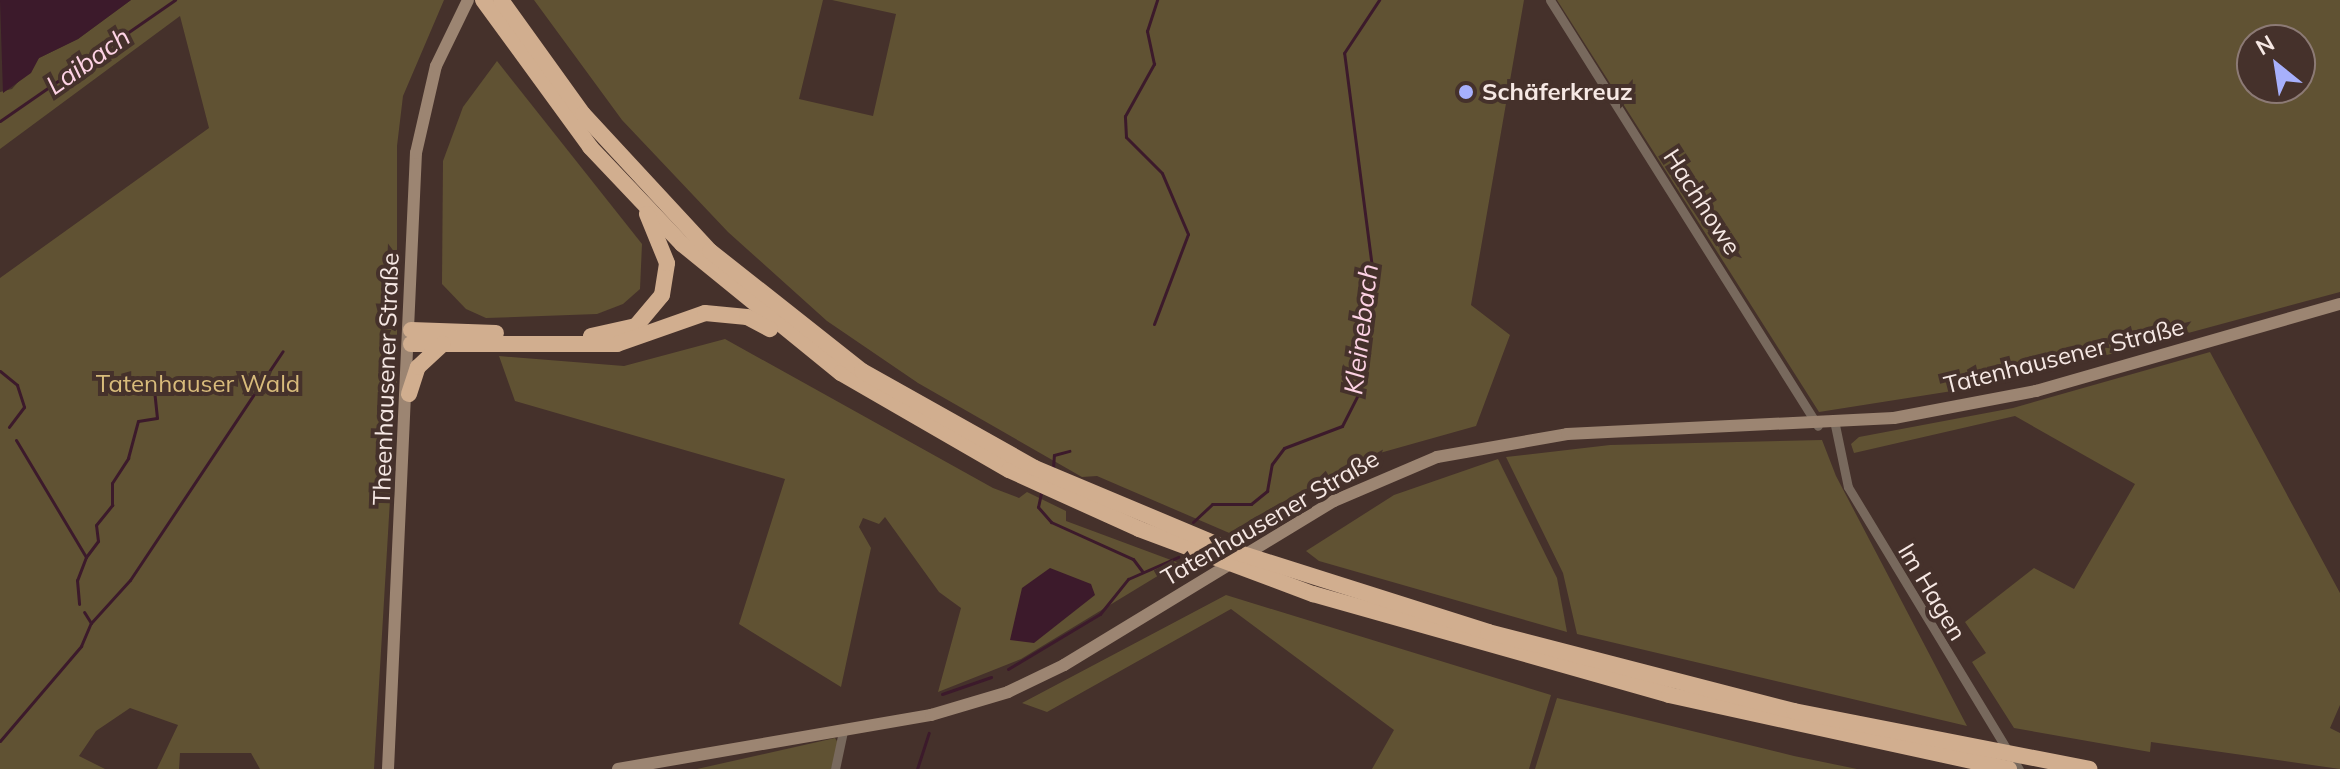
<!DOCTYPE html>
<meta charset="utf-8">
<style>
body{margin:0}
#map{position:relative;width:2340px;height:769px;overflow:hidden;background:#45312b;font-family:Mulish,sans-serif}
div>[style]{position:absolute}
.green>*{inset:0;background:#605233}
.water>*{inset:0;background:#3c1a2b}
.stream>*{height:3px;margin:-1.5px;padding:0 1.5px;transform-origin:1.5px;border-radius:1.5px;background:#3c1a2b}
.street>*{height:9px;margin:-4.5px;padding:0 4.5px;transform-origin:4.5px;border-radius:4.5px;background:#78695d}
.secondary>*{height:12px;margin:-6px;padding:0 6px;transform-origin:6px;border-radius:6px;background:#9c8572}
.highway>*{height:16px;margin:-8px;padding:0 8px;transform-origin:8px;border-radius:8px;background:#d1ae8f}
.dots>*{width:22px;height:22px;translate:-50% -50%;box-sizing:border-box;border:4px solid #45312b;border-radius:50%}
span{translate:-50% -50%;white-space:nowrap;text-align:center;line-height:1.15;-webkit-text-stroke:8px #45312b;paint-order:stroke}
.poi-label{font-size:24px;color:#f6e8e4;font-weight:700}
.left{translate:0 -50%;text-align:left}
.street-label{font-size:24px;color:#f6e8e4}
.park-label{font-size:24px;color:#d8bb7b}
.water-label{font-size:26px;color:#fdd2e4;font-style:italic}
.north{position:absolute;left:2236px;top:24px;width:80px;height:80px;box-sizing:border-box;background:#45312b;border:2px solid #8c7a75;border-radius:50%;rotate:330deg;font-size:22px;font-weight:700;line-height:32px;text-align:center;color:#f6e8e4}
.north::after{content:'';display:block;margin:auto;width:28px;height:36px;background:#a7b0fc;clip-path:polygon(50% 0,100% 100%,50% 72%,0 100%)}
</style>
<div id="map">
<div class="green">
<i style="clip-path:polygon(131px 0,444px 0,403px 96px,397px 146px,397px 382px,374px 769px,260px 769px,251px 753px,180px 753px,179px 769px,157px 769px,178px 725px,130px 708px,96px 731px,79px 756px,105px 769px,0 769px,0 278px,209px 128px,180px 16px,0 149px,0 92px,12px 89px,39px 58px,78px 39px)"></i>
<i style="clip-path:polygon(534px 0,823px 0,799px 99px,873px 116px,896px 14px,832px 0,1524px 0,1471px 305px,1510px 335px,1476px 426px,1362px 458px,1250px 520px,1234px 535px,1097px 476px,1082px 477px,918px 383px,827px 321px,728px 232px,622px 120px)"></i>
<i style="clip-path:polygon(evenodd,1557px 0,2340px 0,2340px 292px,2003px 383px,1819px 412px,1557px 0,2300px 40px,2300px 88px,2252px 88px,2252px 40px,2300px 40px)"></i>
<i style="clip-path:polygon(497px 61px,642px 244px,640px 289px,623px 304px,597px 314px,486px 318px,466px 309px,442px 284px,443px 161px,463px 107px)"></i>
<i style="clip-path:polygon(725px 339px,993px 488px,1019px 498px,1027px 492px,1066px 511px,1066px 521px,1179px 563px,1021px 659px,938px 692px,961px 608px,939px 592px,885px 517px,879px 524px,863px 518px,859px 527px,871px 548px,841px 687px,739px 624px,785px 479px,515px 401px,499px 356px,624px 366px)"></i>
<i style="clip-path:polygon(2210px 352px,2340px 593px,2340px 705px,2330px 728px,2340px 733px,2340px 769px,2151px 742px,2150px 752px,2014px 728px,1972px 662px,1986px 653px,1965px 622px,2034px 568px,2074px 589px,2135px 484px,2015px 416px,1854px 453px,1851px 444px,1859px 437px,2013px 408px)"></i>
<i style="clip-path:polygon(1822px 440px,1836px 476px,1967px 726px,1577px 634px,1563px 573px,1506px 457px,1610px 445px)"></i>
<i style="clip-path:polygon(1498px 459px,1557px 578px,1567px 632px,1319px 561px,1306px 551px,1394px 495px)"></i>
<i style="clip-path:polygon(1226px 595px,1551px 695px,1529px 769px,1372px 769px,1394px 730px,1231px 609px,1047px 712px,1022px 703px)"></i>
<i style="clip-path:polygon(1557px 698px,1794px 756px,1857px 769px,1535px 769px)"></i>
<i style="clip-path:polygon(835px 738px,840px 746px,831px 769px,697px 769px)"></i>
</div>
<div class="water">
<i style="clip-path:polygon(0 0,131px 0,78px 39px,39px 58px,31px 73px,3px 93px)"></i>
<i style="clip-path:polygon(1050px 568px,1091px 584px,1095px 595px,1034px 643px,1010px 640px,1022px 588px)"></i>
</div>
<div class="stream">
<i style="left:0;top:121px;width:213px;rotate:-34.7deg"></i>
<i style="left:1154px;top:324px;width:96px;rotate:-69.3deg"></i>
<i style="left:1188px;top:234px;width:66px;rotate:-113.1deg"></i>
<i style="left:1162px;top:173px;width:51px;rotate:-135deg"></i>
<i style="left:1126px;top:137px;width:21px;rotate:-93deg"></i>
<i style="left:1125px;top:116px;width:60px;rotate:-60.9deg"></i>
<i style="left:1154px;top:64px;width:34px;rotate:-102deg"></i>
<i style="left:1147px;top:31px;width:33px;rotate:-72deg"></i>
<i style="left:0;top:371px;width:22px;rotate:39deg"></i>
<i style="left:17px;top:385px;width:23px;rotate:72deg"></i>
<i style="left:24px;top:407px;width:25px;rotate:127deg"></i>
<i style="left:16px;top:440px;width:136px;rotate:59.1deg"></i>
<i style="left:86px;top:557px;width:25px;rotate:111deg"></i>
<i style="left:77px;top:580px;width:24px;rotate:85deg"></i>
<i style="left:1053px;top:468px;width:13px;rotate:-86deg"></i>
<i style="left:1054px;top:455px;width:16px;rotate:-15deg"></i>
<i style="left:1041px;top:493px;width:14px;rotate:102deg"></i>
<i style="left:1038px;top:507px;width:20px;rotate:49deg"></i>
<i style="left:1051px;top:522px;width:90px;rotate:24.3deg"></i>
<i style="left:1133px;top:559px;width:15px;rotate:53deg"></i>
<i style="left:1193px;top:522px;width:26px;rotate:-43deg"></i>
<i style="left:1212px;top:504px;width:39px"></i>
<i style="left:1251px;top:504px;width:21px;rotate:-39deg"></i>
<i style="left:1267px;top:491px;width:27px;rotate:-80deg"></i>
<i style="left:1272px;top:464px;width:20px;rotate:-53deg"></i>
<i style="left:1284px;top:448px;width:62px;rotate:-20.8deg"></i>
<i style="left:1342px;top:426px;width:38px;rotate:-63deg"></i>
<i style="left:1359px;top:392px;width:89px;rotate:-87.4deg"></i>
<i style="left:1363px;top:303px;width:30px;rotate:-70deg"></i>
<i style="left:1373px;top:275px;width:224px;rotate:-97.4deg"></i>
<i style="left:1344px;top:53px;width:64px;rotate:-56.6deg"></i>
<i style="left:86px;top:557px;width:20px;rotate:-53deg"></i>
<i style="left:98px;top:541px;width:16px;rotate:-97deg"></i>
<i style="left:96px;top:525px;width:26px;rotate:-51deg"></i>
<i style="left:112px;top:505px;width:22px;rotate:-90deg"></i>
<i style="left:112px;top:483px;width:30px;rotate:-57deg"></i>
<i style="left:128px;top:458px;width:38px;rotate:-75deg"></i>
<i style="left:138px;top:421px;width:19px;rotate:-9deg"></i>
<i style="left:157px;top:418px;width:27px;rotate:-96deg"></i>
<i style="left:91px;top:623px;width:58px;rotate:-47.8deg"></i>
<i style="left:130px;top:580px;width:275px;rotate:-56.3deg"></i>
<i style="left:1008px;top:669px;width:107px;rotate:-30.9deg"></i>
<i style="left:1100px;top:614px;width:45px;rotate:-51.3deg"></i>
<i style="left:1128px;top:579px;width:55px;rotate:-23.7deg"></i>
<i style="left:942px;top:694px;width:52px;rotate:-19.1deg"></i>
<i style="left:0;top:741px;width:125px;rotate:-49.5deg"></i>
<i style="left:81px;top:646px;width:25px;rotate:-67deg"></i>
<i style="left:91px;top:623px;width:13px;rotate:-122deg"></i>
<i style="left:917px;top:769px;width:38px;rotate:-72deg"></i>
</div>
<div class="street">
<i style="left:1550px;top:0;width:503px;rotate:57.83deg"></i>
<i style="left:1835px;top:425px;width:63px;rotate:78.2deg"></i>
<i style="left:1848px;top:487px;width:330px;rotate:58.8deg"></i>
<i style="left:835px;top:769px;width:39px;rotate:-78deg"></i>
</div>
<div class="secondary">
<i style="left:388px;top:769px;width:617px;rotate:-87.4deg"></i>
<i style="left:416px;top:153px;width:89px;rotate:-77.1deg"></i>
<i style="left:436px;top:66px;width:73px;rotate:-64.1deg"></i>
<i style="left:618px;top:769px;width:318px;rotate:-9.8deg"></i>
<i style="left:931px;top:715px;width:80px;rotate:-16.6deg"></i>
<i style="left:1008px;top:692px;width:62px;rotate:-25.7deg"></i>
<i style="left:1064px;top:665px;width:316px;rotate:-31.3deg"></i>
<i style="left:1334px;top:501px;width:112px;rotate:-23.1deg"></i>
<i style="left:1437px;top:457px;width:132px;rotate:-10deg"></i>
<i style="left:1567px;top:434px;width:327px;rotate:-2.8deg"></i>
<i style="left:1894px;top:418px;width:145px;rotate:-10.8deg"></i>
<i style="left:2036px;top:391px;width:316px;rotate:-16deg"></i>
</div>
<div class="highway">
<i style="left:483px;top:0;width:182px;rotate:53.9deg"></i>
<i style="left:590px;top:147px;width:134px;rotate:46.5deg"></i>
<i style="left:682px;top:244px;width:205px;rotate:39.1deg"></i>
<i style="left:841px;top:373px;width:194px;rotate:30deg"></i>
<i style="left:1009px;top:470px;width:143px;rotate:24.4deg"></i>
<i style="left:1139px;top:529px;width:186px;rotate:20.5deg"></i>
<i style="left:1313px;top:594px;width:370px;rotate:15.8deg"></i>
<i style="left:1669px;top:695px;width:348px;rotate:12.3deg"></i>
<i style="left:501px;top:0;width:140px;rotate:54.3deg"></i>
<i style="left:583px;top:114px;width:187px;rotate:47.2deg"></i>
<i style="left:710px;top:251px;width:194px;rotate:38.3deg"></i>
<i style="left:862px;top:371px;width:198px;rotate:29.3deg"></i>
<i style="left:1035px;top:468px;width:212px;rotate:22.8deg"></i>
<i style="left:1230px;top:550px;width:271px;rotate:17.6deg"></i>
<i style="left:1488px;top:632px;width:316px;rotate:14.5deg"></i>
<i style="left:1794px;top:711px;width:301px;rotate:11.1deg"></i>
<i style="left:411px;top:330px;width:85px;rotate:2deg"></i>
<i style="left:591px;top:336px;width:46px;rotate:-12.5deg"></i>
<i style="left:636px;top:326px;width:40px;rotate:-50deg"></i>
<i style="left:662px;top:295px;width:32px;rotate:-81deg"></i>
<i style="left:667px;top:263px;width:53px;rotate:-112.2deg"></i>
<i style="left:411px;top:344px;width:206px"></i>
<i style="left:617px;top:344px;width:93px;rotate:-19.4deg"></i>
<i style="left:705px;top:313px;width:42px;rotate:5.4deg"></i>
<i style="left:747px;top:317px;width:26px;rotate:28deg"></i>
<i style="left:409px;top:394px;width:28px;rotate:-72deg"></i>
<i style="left:418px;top:367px;width:34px;rotate:-43deg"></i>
</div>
<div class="dots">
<i style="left:1466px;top:92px;background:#a7b0fc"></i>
</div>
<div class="poi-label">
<span class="left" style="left:1482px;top:92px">Schäferkreuz</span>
</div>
<div class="street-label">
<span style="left:1702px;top:202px;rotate:57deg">Hachhowe</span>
<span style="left:2064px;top:356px;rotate:-14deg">Tatenhausener Straße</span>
<span style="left:386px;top:379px;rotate:-88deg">Theenhausener Straße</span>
<span style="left:1270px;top:518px;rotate:-30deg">Tatenhausener Straße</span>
<span style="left:1932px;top:592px;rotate:59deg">Im Hagen</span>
</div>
<div class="park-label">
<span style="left:198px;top:384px">Tatenhauser Wald</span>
</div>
<div class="water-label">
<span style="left:88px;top:61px;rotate:-35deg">Laibach</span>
<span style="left:1361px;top:329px;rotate:-83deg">Kleinebach</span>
</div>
<div class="north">N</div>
</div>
